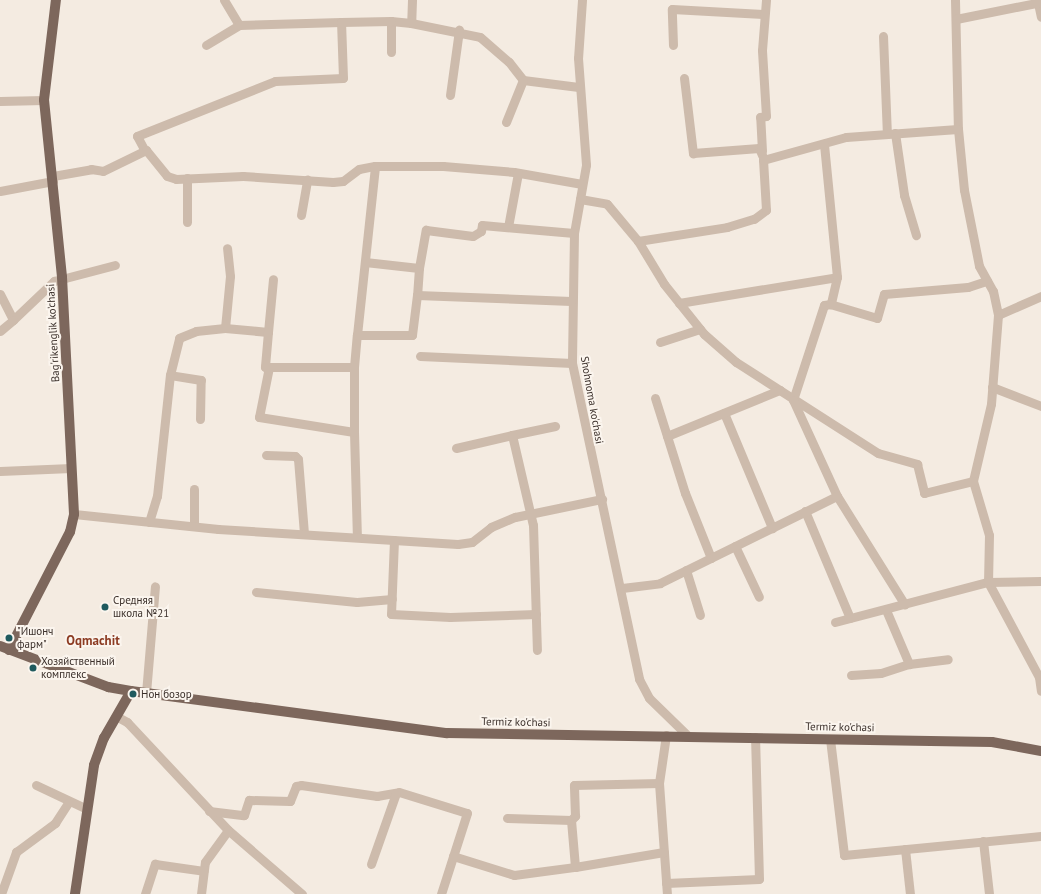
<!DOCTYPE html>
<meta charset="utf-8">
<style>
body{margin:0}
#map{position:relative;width:1041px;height:894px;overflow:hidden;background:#f4ebe1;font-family:"PT Sans",sans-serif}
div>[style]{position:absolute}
.minor>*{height:9px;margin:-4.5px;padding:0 4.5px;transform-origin:4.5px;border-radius:4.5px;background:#cdbbac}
.major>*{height:10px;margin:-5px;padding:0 5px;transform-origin:5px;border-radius:5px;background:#7d675c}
.dots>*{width:11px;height:11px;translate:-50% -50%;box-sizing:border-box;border:2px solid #fbf5ee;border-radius:50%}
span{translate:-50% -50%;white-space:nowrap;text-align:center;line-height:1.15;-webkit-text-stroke:4px #fbf5ee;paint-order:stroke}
.street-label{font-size:11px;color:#3b302b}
.poi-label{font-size:11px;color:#3b302b}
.left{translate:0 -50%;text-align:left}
.quarter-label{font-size:13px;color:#8c3b22;font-weight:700}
</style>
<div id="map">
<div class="minor">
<i style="left:224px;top:0;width:29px;rotate:59deg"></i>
<i style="left:412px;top:0;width:23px;rotate:92deg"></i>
<i style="left:411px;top:23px;width:70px;rotate:11.5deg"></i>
<i style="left:480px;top:37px;width:38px;rotate:41deg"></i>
<i style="left:509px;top:62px;width:23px;rotate:52deg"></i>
<i style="left:523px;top:80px;width:56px;rotate:7.1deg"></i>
<i style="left:582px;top:0;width:58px;rotate:93.9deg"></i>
<i style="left:578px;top:58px;width:107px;rotate:85.7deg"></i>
<i style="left:586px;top:165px;width:69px;rotate:100deg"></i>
<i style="left:574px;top:233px;width:130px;rotate:90.9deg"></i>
<i style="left:572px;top:363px;width:323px;rotate:78deg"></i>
<i style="left:639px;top:679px;width:21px;rotate:62deg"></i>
<i style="left:649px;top:698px;width:53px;rotate:44.2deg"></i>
<i style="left:955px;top:0;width:129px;rotate:88.7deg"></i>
<i style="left:958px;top:129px;width:61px;rotate:84.4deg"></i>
<i style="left:964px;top:190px;width:77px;rotate:78.8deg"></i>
<i style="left:979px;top:266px;width:29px;rotate:61deg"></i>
<i style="left:993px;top:291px;width:25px;rotate:78deg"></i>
<i style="left:998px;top:315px;width:89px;rotate:94.5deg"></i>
<i style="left:991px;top:404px;width:79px;rotate:103.2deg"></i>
<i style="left:973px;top:481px;width:56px;rotate:73.5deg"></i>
<i style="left:989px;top:535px;width:47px;rotate:91.2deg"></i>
<i style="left:988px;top:582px;width:108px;rotate:61.8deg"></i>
<i style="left:1039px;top:677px;width:14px;rotate:82deg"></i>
<i style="left:1038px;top:3px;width:14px;rotate:78deg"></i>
<i style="left:956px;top:19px;width:87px;rotate:-11.3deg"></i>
<i style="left:883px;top:36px;width:98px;rotate:87.7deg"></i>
<i style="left:206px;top:45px;width:39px;rotate:-31deg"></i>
<i style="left:239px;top:25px;width:102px;rotate:-1.7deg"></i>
<i style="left:673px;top:45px;width:36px;rotate:-92deg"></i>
<i style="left:672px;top:9px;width:91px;rotate:3.1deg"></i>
<i style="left:391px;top:52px;width:31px;rotate:-90deg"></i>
<i style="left:391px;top:21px;width:20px;rotate:6deg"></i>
<i style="left:684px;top:78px;width:76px;rotate:83.2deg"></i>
<i style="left:693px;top:153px;width:66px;rotate:-4.3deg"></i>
<i style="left:759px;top:148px;width:8px;rotate:67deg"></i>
<i style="left:450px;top:95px;width:66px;rotate:-82.1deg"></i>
<i style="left:0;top:101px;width:44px;rotate:-1.3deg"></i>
<i style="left:506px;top:122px;width:45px;rotate:-68deg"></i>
<i style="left:895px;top:133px;width:63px;rotate:81.7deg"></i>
<i style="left:904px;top:195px;width:42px;rotate:73.3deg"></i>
<i style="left:145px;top:151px;width:17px;rotate:-118deg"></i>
<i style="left:137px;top:136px;width:149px;rotate:-21.7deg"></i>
<i style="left:275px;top:81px;width:68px;rotate:-2.5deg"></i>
<i style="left:343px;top:78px;width:56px;rotate:-92deg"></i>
<i style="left:341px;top:22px;width:50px;rotate:-1.1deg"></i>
<i style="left:762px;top:151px;width:34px;rotate:-93deg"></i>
<i style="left:760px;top:117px;width:6px;rotate:-9deg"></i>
<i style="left:766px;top:116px;width:66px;rotate:-93.5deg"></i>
<i style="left:762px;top:50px;width:50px;rotate:-85.4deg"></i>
<i style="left:53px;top:176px;width:39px;rotate:-10deg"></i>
<i style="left:91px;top:169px;width:12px;rotate:9deg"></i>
<i style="left:103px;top:171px;width:48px;rotate:-26deg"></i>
<i style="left:146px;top:150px;width:33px;rotate:51deg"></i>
<i style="left:167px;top:176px;width:9px;rotate:18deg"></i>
<i style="left:176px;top:179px;width:67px;rotate:-2.6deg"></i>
<i style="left:243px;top:176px;width:90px;rotate:3.8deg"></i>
<i style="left:333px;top:182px;width:10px;rotate:-6deg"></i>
<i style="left:343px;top:181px;width:20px;rotate:-37deg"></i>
<i style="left:359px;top:169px;width:16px;rotate:-11deg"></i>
<i style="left:375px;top:166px;width:68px"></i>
<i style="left:443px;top:166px;width:71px;rotate:4.8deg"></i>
<i style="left:514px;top:172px;width:69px;rotate:10deg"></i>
<i style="left:187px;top:178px;width:44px;rotate:90deg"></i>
<i style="left:0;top:191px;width:54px;rotate:-10.7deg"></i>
<i style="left:580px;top:199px;width:27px;rotate:10deg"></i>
<i style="left:607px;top:204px;width:48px;rotate:50deg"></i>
<i style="left:638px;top:241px;width:90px;rotate:-8.9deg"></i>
<i style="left:727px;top:227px;width:28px;rotate:-17deg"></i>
<i style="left:754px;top:219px;width:15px;rotate:-37deg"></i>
<i style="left:766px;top:210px;width:50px;rotate:-93.4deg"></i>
<i style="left:763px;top:160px;width:86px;rotate:-15.5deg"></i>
<i style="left:846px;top:137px;width:112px;rotate:-4.1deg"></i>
<i style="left:301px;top:215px;width:36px;rotate:-80deg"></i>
<i style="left:508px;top:227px;width:55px;rotate:-79.5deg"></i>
<i style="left:638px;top:241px;width:50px;rotate:58.8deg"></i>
<i style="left:664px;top:284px;width:64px;rotate:51.3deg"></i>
<i style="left:704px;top:334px;width:43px;rotate:41.2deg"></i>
<i style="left:736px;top:362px;width:169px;rotate:32.7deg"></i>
<i style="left:878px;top:453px;width:41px;rotate:15.8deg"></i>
<i style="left:917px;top:464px;width:30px;rotate:76deg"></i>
<i style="left:924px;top:493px;width:50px;rotate:-13.8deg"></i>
<i style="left:365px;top:262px;width:54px;rotate:6.3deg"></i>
<i style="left:419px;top:268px;width:27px;rotate:94deg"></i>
<i style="left:419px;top:268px;width:39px;rotate:-80deg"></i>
<i style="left:426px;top:230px;width:47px;rotate:7.3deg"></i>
<i style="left:473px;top:236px;width:9px;rotate:-32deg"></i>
<i style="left:481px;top:231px;width:6px;rotate:-81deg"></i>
<i style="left:482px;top:225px;width:92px;rotate:5deg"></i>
<i style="left:837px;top:277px;width:28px;rotate:103deg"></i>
<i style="left:831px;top:304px;width:7px;rotate:172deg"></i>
<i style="left:824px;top:305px;width:100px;rotate:108.1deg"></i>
<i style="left:793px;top:400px;width:106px;rotate:65.4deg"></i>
<i style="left:837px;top:496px;width:128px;rotate:58deg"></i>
<i style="left:0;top:294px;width:29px;rotate:63deg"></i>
<i style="left:13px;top:320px;width:57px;rotate:-43.6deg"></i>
<i style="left:54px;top:281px;width:63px;rotate:-14.7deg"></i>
<i style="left:679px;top:303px;width:160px;rotate:-9.3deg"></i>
<i style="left:837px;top:277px;width:134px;rotate:-95.6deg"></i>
<i style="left:830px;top:304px;width:49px;rotate:16.6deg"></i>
<i style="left:877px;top:318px;width:25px;rotate:-74deg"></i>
<i style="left:884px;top:294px;width:84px;rotate:-4.8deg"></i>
<i style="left:968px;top:287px;width:20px;rotate:-18deg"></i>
<i style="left:998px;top:315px;width:47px;rotate:-23.8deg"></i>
<i style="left:225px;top:328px;width:52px;rotate:-84.5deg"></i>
<i style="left:230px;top:276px;width:28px;rotate:-96deg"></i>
<i style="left:0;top:331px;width:17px;rotate:-40deg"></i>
<i style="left:268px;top:332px;width:53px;rotate:-84.6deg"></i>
<i style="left:357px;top:335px;width:170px;rotate:-83.9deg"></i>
<i style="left:660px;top:342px;width:42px;rotate:-18deg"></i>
<i style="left:420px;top:356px;width:152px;rotate:2.6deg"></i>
<i style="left:269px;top:367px;width:51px;rotate:101.3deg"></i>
<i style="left:259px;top:417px;width:96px;rotate:9deg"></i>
<i style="left:354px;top:432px;width:105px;rotate:88.4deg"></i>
<i style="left:354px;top:367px;width:32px;rotate:-85deg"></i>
<i style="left:357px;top:335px;width:55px"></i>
<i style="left:412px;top:335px;width:40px;rotate:-82.9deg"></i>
<i style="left:417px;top:295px;width:154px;rotate:2.2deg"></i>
<i style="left:992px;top:387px;width:53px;rotate:21.2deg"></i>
<i style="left:655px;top:398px;width:100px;rotate:72.5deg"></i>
<i style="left:685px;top:493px;width:70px;rotate:68.2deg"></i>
<i style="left:724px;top:413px;width:125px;rotate:67.3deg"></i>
<i style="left:200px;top:419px;width:39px;rotate:-89deg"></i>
<i style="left:201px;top:380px;width:31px;rotate:-171deg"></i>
<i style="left:170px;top:375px;width:38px;rotate:-76deg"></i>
<i style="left:179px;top:338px;width:18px;rotate:-22deg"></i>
<i style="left:196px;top:331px;width:29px;rotate:-6deg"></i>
<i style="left:225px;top:328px;width:43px;rotate:5.3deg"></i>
<i style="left:268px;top:332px;width:35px;rotate:95deg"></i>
<i style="left:265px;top:367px;width:89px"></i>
<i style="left:354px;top:367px;width:65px;rotate:90deg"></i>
<i style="left:512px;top:435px;width:44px;rotate:-11.8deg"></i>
<i style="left:667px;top:436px;width:122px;rotate:-22.2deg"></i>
<i style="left:456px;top:448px;width:57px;rotate:-13.1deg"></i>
<i style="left:512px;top:435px;width:92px;rotate:76.9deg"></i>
<i style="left:533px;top:525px;width:125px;rotate:88.2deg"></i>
<i style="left:266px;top:455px;width:29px;rotate:2deg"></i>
<i style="left:295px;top:456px;width:4px;rotate:45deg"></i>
<i style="left:298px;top:459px;width:75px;rotate:85.4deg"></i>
<i style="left:0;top:471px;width:71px;rotate:-2.4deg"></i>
<i style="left:194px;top:489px;width:37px;rotate:90deg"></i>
<i style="left:805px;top:511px;width:116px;rotate:67.2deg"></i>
<i style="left:74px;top:514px;width:145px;rotate:5.9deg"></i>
<i style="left:218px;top:529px;width:240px;rotate:3.6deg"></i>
<i style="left:458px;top:544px;width:14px;rotate:-8deg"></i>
<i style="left:472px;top:542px;width:24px;rotate:-38deg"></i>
<i style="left:491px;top:527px;width:26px;rotate:-23deg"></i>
<i style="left:515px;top:517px;width:89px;rotate:-11.7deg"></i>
<i style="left:149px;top:522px;width:27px;rotate:-73deg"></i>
<i style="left:157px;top:496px;width:122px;rotate:-83.9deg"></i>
<i style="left:394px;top:540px;width:74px;rotate:92.3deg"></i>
<i style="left:391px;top:614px;width:59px;rotate:2.9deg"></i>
<i style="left:450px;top:617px;width:86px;rotate:-2deg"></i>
<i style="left:735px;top:546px;width:56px;rotate:64.8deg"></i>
<i style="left:686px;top:570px;width:47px;rotate:72.7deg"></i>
<i style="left:622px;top:588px;width:38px;rotate:-7deg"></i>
<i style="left:660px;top:583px;width:197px;rotate:-26.2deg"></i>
<i style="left:256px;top:592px;width:101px;rotate:5.7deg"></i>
<i style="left:357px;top:602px;width:35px;rotate:-5deg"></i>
<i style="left:886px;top:610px;width:59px;rotate:66.9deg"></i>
<i style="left:909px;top:664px;width:39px;rotate:-7deg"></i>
<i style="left:835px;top:622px;width:158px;rotate:-14.7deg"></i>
<i style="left:988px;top:582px;width:53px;rotate:-1.1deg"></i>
<i style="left:851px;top:675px;width:30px;rotate:-4deg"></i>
<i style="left:881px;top:673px;width:29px;rotate:-18deg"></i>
<i style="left:146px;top:693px;width:107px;rotate:-85.2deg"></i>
<i style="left:116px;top:716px;width:13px;rotate:29deg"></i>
<i style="left:127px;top:722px;width:148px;rotate:46.9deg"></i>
<i style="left:228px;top:830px;width:98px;rotate:40.9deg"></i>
<i style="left:666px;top:735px;width:49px;rotate:98.3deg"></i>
<i style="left:659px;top:783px;width:111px;rotate:85.9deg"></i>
<i style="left:830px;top:739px;width:117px;rotate:83.1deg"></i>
<i style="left:844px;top:855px;width:198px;rotate:-5.5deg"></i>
<i style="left:36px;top:785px;width:56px;rotate:25.2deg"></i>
<i style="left:209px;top:811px;width:35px;rotate:7deg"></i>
<i style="left:244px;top:815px;width:16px;rotate:-72deg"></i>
<i style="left:249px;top:800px;width:41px;rotate:1.4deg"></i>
<i style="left:290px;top:801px;width:16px;rotate:-68deg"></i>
<i style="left:296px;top:786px;width:5px;rotate:-11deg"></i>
<i style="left:301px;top:785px;width:77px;rotate:8.2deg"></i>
<i style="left:377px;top:796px;width:22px;rotate:-10deg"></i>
<i style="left:399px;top:792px;width:71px;rotate:17.2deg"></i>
<i style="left:467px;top:813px;width:85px;rotate:107.8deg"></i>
<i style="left:507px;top:818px;width:64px;rotate:1.8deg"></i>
<i style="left:571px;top:820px;width:47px;rotate:85.1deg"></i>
<i style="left:575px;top:867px;width:90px;rotate:-9.6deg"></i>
<i style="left:571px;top:820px;width:6px;rotate:-45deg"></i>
<i style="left:575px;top:816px;width:31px;rotate:-92deg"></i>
<i style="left:574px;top:785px;width:85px;rotate:-1.3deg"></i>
<i style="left:983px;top:841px;width:53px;rotate:83.5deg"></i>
<i style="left:905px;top:849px;width:45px;rotate:83.7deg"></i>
<i style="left:453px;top:856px;width:64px;rotate:17.3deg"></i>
<i style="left:514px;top:875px;width:62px;rotate:-7.5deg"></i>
<i style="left:371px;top:864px;width:75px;rotate:-70.6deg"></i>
<i style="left:666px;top:883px;width:93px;rotate:-2.5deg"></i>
<i style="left:759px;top:879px;width:142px;rotate:-91.6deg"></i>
<i style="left:1px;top:894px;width:45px;rotate:-70.3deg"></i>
<i style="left:16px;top:852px;width:49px;rotate:-36.6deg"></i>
<i style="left:55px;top:823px;width:24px;rotate:-57deg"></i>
<i style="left:145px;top:894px;width:32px;rotate:-72deg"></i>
<i style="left:155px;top:864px;width:49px;rotate:8.1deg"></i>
<i style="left:201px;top:894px;width:32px;rotate:-83deg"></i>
<i style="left:205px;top:862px;width:39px;rotate:-54deg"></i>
</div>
<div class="major">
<i style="left:0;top:646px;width:116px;rotate:20.8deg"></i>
<i style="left:108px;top:687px;width:23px;rotate:10deg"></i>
<i style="left:131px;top:691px;width:319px;rotate:7.6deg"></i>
<i style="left:447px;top:733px;width:545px;rotate:0.95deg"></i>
<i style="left:992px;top:742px;width:50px;rotate:10.4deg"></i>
<i style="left:9px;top:650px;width:133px;rotate:-62.7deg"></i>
<i style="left:70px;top:532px;width:18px;rotate:-77deg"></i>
<i style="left:74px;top:514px;width:237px;rotate:-92.9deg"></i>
<i style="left:62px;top:277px;width:178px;rotate:-95.8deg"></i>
<i style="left:44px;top:100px;width:101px;rotate:-83.2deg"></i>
<i style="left:75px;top:894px;width:130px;rotate:-81.6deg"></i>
<i style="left:94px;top:765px;width:29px;rotate:-70deg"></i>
<i style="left:104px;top:738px;width:54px;rotate:-60.1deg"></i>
</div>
<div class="dots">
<i style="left:105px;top:607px;background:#1f5a5e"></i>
<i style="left:9px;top:638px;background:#1f5a5e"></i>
<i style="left:33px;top:668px;background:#1f5a5e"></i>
<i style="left:133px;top:694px;background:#1f5a5e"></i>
</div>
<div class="street-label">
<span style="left:53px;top:333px;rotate:-93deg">Bag'rikenglik ko'chasi</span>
<span style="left:592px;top:400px;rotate:80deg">Shohnoma ko'chasi</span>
<span style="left:516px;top:722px;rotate:1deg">Termiz ko'chasi</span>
<span style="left:840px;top:727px;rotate:1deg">Termiz ko'chasi</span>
</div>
<div class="poi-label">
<span class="left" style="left:113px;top:607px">Средняя<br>школа №21</span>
<span class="left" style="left:17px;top:638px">"Ишонч<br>фарм"</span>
<span class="left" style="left:41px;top:668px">Хозяйственный<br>комплекс</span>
<span class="left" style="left:141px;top:694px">Нон бозор</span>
</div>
<div class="quarter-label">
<span style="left:93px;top:641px">Oqmachit</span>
</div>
</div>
